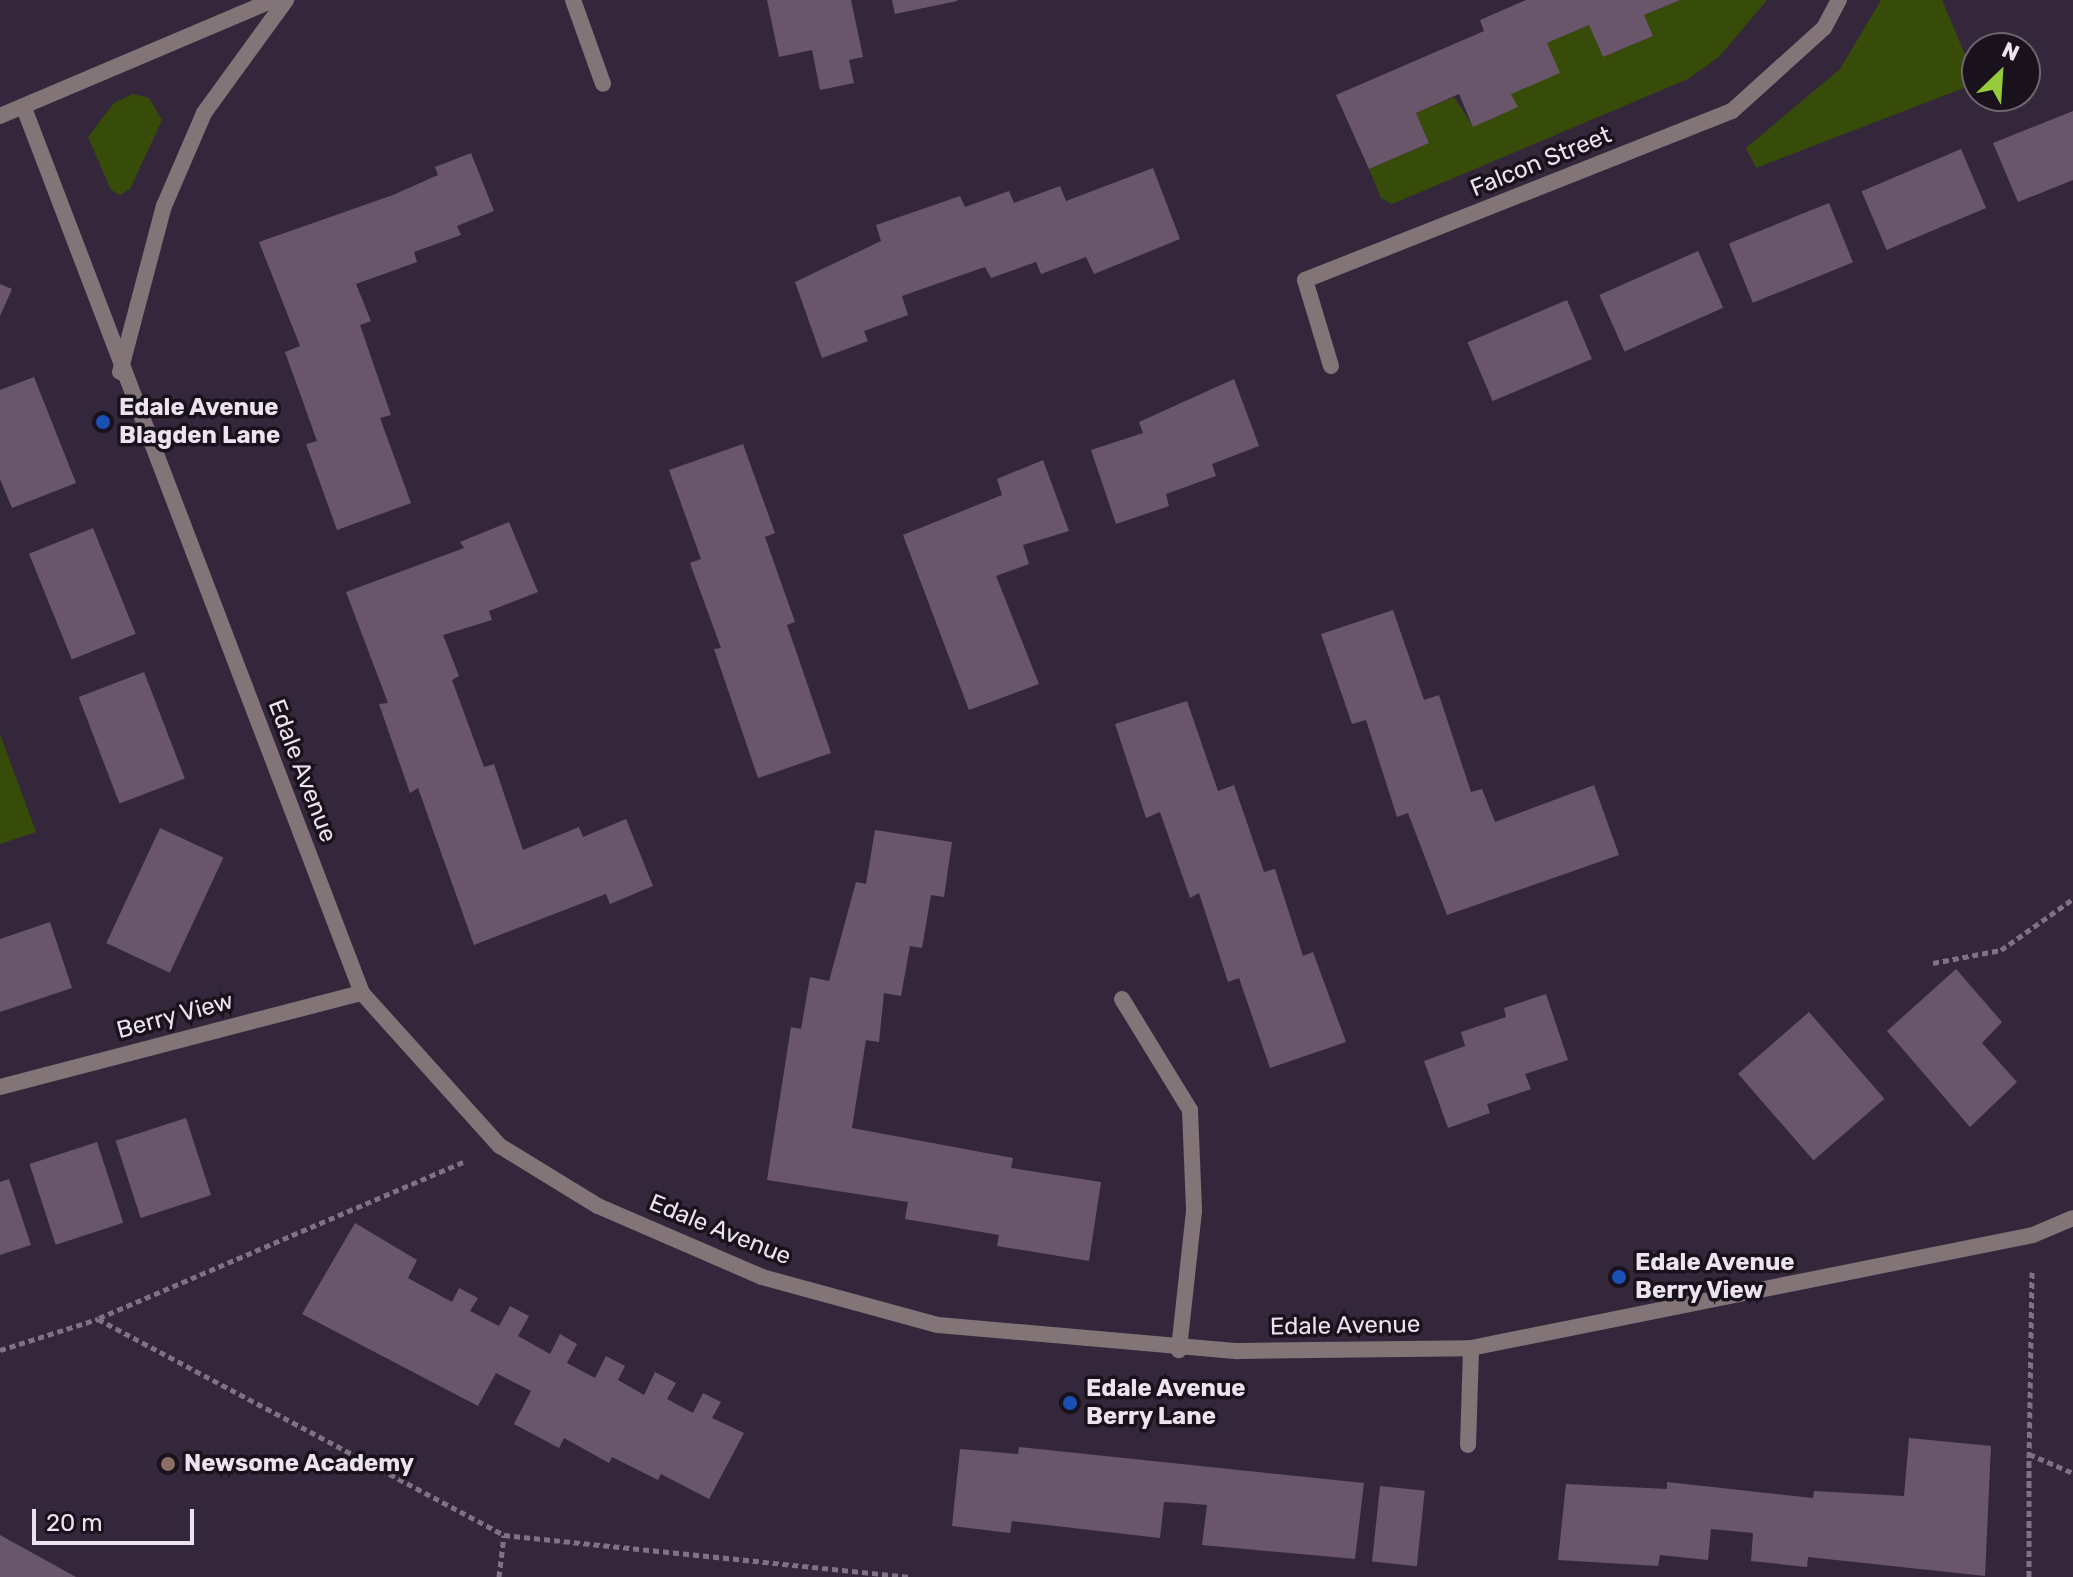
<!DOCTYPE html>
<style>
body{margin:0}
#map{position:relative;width:2073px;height:1577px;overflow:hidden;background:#35273b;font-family:Rubik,sans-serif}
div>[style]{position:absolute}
.green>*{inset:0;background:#364c08}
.building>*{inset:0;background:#6a566b;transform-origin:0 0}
.path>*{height:5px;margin-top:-2.5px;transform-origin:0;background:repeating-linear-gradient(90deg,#7e7283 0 6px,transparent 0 10px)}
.service>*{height:16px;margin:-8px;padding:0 8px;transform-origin:8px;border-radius:8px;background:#827477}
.minor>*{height:16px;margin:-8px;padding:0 8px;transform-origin:8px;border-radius:8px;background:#827477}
.dots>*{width:22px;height:22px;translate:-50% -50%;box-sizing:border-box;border:4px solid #19121c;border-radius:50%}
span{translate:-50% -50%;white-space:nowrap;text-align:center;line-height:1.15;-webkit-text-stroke:7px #19121c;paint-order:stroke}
.street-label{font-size:24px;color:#ece3f0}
.poi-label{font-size:24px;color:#ece3f0;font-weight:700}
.left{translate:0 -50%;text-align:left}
.north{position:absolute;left:1961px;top:32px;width:80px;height:80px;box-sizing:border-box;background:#19121c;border:2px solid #6d6671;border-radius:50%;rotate:25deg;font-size:22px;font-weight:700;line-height:32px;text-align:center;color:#ece3f0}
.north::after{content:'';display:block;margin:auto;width:28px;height:36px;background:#96cc3a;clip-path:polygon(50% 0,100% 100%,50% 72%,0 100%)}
.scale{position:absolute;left:32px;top:1509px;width:162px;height:36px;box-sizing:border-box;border:4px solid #ece3f0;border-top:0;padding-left:10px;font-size:24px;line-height:28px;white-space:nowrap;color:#ece3f0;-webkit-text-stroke:6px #19121c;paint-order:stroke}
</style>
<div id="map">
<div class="green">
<i style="clip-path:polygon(1680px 0,1767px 0,1719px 57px,1688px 79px,1392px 204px,1381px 198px,1369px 169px,1429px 143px,1416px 113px,1454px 97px,1473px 126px,1517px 107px,1511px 94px,1547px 43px,1589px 25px,1603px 57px,1653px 36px,1644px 15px)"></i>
<i style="clip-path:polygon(1881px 0,1942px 0,1977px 83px,1756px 168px,1746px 148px,1840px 69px)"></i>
<i style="clip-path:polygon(133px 94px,149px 98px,162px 120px,130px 189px,120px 195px,111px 190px,88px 137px,114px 103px)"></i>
<i style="clip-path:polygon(0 734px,36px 832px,0 844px)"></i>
</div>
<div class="building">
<i style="clip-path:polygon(767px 0,851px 0,863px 57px,849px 60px,854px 83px,820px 90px,812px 50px,779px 57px)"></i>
<i style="clip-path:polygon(892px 0,957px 0,957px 1px,895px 14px)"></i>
<i style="clip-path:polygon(1526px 0,1680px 0,1644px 15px,1653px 36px,1603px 57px,1589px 25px,1547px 43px,1560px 73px,1511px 94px,1518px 107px,1473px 127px,1459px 94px,1416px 113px,1429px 143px,1369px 169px,1336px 95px,1484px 31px,1480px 20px)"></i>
<i style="clip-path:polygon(2073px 111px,2073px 180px,2018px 202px,1993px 143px)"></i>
<i style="left:1961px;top:149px;width:64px;height:108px;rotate:67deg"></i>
<i style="clip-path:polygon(471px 153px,494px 211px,457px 226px,461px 235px,414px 252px,417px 262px,356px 284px,371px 321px,360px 325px,391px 415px,380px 418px,411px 503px,337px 530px,306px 444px,317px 441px,285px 352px,300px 346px,259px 242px,393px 195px,438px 175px,435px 167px)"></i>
<i style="clip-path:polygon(1153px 168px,1180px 239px,1094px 274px,1086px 257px,1041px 274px,1036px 262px,991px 278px,985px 267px,902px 296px,908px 315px,864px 331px,868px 341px,822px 358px,795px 282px,881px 241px,876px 225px,960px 196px,965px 207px,1009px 191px,1014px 203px,1060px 186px,1066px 201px)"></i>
<i style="left:1829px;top:203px;width:64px;height:108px;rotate:68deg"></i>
<i style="left:1698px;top:251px;width:62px;height:108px;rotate:66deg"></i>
<i style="clip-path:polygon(0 284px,12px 289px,0 316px)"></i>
<i style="left:1567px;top:300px;width:64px;height:108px;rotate:67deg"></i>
<i style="clip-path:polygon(34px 377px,76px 483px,12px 508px,0 479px,0 390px)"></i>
<i style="clip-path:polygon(1234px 379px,1259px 446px,1212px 464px,1216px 476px,1166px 494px,1169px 506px,1116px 524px,1091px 450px,1143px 433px,1139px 422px)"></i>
<i style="clip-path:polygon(743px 444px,775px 533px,765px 537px,795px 622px,787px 625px,831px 753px,758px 778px,714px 649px,721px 648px,690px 563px,701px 559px,669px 470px)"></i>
<i style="clip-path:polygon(1043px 460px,1069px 531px,1023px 545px,1029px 564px,996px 576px,1039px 684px,969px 710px,903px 535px,1002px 495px,997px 479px)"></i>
<i style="clip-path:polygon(509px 522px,538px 592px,489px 611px,492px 620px,443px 635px,459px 676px,452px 680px,484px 767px,494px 764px,523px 850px,579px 827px,583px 837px,626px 819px,653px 886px,610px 904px,606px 894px,474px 945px,418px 788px,410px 793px,379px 704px,388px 703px,346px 592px,464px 548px,460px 542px)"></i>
<i style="left:93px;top:528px;width:114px;height:69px;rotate:68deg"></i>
<i style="clip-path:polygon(1393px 610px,1424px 700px,1439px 695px,1471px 792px,1482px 789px,1495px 822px,1594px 785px,1619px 855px,1447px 915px,1408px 813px,1397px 817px,1366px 720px,1352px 724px,1321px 634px)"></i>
<i style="left:144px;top:672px;width:114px;height:70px;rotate:69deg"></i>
<i style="clip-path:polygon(1187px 701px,1218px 791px,1234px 785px,1264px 872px,1275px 869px,1303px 956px,1313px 952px,1346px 1042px,1270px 1068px,1239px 978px,1228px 982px,1199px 893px,1190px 898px,1160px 812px,1146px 818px,1115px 724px)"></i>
<i style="left:160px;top:828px;width:70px;height:127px;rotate:25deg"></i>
<i style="clip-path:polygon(875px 830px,952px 842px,944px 897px,931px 895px,922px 948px,910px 946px,901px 996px,884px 993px,879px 1042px,866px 1040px,852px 1128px,1013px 1158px,1011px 1168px,1101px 1182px,1089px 1261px,997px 1246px,999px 1235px,905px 1219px,908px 1202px,767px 1180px,791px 1027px,801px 1029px,810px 977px,829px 981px,856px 882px,866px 884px)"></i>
<i style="clip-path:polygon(50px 922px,72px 988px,0 1012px,0 939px)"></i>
<i style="clip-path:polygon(1956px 969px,2002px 1022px,1982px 1043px,2017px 1082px,1970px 1127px,1887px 1031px)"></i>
<i style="clip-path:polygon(1546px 994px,1568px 1060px,1525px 1074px,1531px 1089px,1487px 1104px,1490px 1113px,1448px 1128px,1424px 1061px,1465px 1046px,1461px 1032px,1506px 1017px,1504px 1008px)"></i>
<i style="left:1809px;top:1012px;width:115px;height:94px;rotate:49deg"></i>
<i style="left:186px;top:1118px;width:81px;height:74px;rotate:72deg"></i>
<i style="left:97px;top:1142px;width:85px;height:71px;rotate:72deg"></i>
<i style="clip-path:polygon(9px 1179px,31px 1245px,0 1255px,0 1182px)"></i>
<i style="clip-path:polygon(355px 1223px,417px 1260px,408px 1278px,452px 1302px,459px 1288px,478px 1298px,470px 1311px,499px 1326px,510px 1306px,529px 1316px,518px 1336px,550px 1354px,560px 1334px,577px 1344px,567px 1363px,595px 1378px,606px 1356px,625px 1366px,618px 1380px,644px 1395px,655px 1372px,676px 1383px,667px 1399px,693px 1413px,703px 1393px,721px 1402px,712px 1418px,744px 1433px,709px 1499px,661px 1474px,658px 1480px,612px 1457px,609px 1463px,564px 1438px,559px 1448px,514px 1424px,531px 1391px,496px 1373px,478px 1406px,302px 1314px)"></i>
<i style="clip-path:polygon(1909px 1438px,1991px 1446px,1985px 1576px,1808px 1557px,1807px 1567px,1751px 1561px,1753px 1533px,1711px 1529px,1708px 1560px,1660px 1555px,1658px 1566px,1558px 1560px,1566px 1484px,1667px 1489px,1667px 1482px,1813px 1498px,1814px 1491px,1904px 1496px)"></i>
<i style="clip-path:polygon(1019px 1447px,1364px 1483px,1355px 1559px,1202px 1545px,1207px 1505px,1184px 1503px,1164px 1502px,1160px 1538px,1012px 1521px,1010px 1533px,952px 1526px,960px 1449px,1018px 1454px)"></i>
<i style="left:1380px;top:1486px;width:45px;height:76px;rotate:6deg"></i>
<i style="clip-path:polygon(0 1535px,76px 1577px,0 1577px)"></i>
</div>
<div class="path">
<i style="left:1933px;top:963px;width:69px;rotate:-10.8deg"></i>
<i style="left:2001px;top:950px;width:88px;rotate:-35.3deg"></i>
<i style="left:2032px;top:1272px;width:182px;rotate:90.9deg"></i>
<i style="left:2029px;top:1454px;width:48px;rotate:23.4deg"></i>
<i style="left:99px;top:1318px;width:398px;rotate:-23.2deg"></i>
<i style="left:0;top:1350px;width:103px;rotate:-17.6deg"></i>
<i style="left:98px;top:1319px;width:460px;rotate:28deg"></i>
<i style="left:504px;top:1535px;width:410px;rotate:5.9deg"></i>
<i style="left:499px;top:1577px;width:42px;rotate:-83.2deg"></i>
<i style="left:2029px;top:1577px;width:123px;rotate:-90deg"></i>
</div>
<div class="service">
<i style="left:573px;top:0;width:89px;rotate:70.3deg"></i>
<i style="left:1122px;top:999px;width:130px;rotate:58.5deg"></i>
<i style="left:1190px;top:1110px;width:101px;rotate:87.7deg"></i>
<i style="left:1194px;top:1211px;width:140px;rotate:96.2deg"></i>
<i style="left:1468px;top:1445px;width:97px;rotate:-88.2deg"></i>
</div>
<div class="minor">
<i style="left:24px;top:108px;width:947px;rotate:69.1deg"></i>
<i style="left:362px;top:993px;width:206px;rotate:48deg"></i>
<i style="left:500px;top:1146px;width:115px;rotate:31.5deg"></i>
<i style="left:598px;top:1206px;width:179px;rotate:23.4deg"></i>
<i style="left:762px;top:1277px;width:182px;rotate:15.3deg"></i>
<i style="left:938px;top:1325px;width:301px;rotate:5deg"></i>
<i style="left:1238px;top:1351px;width:233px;rotate:-0.7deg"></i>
<i style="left:1471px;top:1348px;width:573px;rotate:-11.37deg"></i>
<i style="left:2033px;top:1235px;width:43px;rotate:-23deg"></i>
<i style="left:0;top:116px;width:297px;rotate:-23deg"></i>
<i style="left:1331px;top:366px;width:90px;rotate:-106.8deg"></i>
<i style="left:1305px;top:280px;width:459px;rotate:-21.6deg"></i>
<i style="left:1732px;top:111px;width:124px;rotate:-42.1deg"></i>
<i style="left:1824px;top:28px;width:32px;rotate:-62deg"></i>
<i style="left:120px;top:372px;width:172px;rotate:-75.2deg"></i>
<i style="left:164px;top:206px;width:101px;rotate:-66.7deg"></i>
<i style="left:204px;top:113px;width:140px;rotate:-54deg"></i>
<i style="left:0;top:1087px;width:374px;rotate:-14.6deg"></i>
</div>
<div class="dots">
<i style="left:103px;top:422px;background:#1a4fb4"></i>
<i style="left:1619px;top:1277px;background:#1a4fb4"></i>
<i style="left:1070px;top:1403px;background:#1a4fb4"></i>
<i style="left:168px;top:1464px;background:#8d6e63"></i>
</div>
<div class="street-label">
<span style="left:1541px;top:162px;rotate:-22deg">Falcon Street</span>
<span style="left:302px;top:771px;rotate:69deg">Edale Avenue</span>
<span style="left:175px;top:1016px;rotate:-15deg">Berry View</span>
<span style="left:720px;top:1230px;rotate:22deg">Edale Avenue</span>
<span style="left:1345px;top:1326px;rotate:-1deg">Edale Avenue</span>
</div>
<div class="poi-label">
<span class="left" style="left:119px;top:422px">Edale Avenue<br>Blagden Lane</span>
<span class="left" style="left:1635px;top:1277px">Edale Avenue<br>Berry View</span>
<span class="left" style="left:1086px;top:1403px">Edale Avenue<br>Berry Lane</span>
<span class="left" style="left:184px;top:1464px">Newsome Academy</span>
</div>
<div class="north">N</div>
<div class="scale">20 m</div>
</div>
